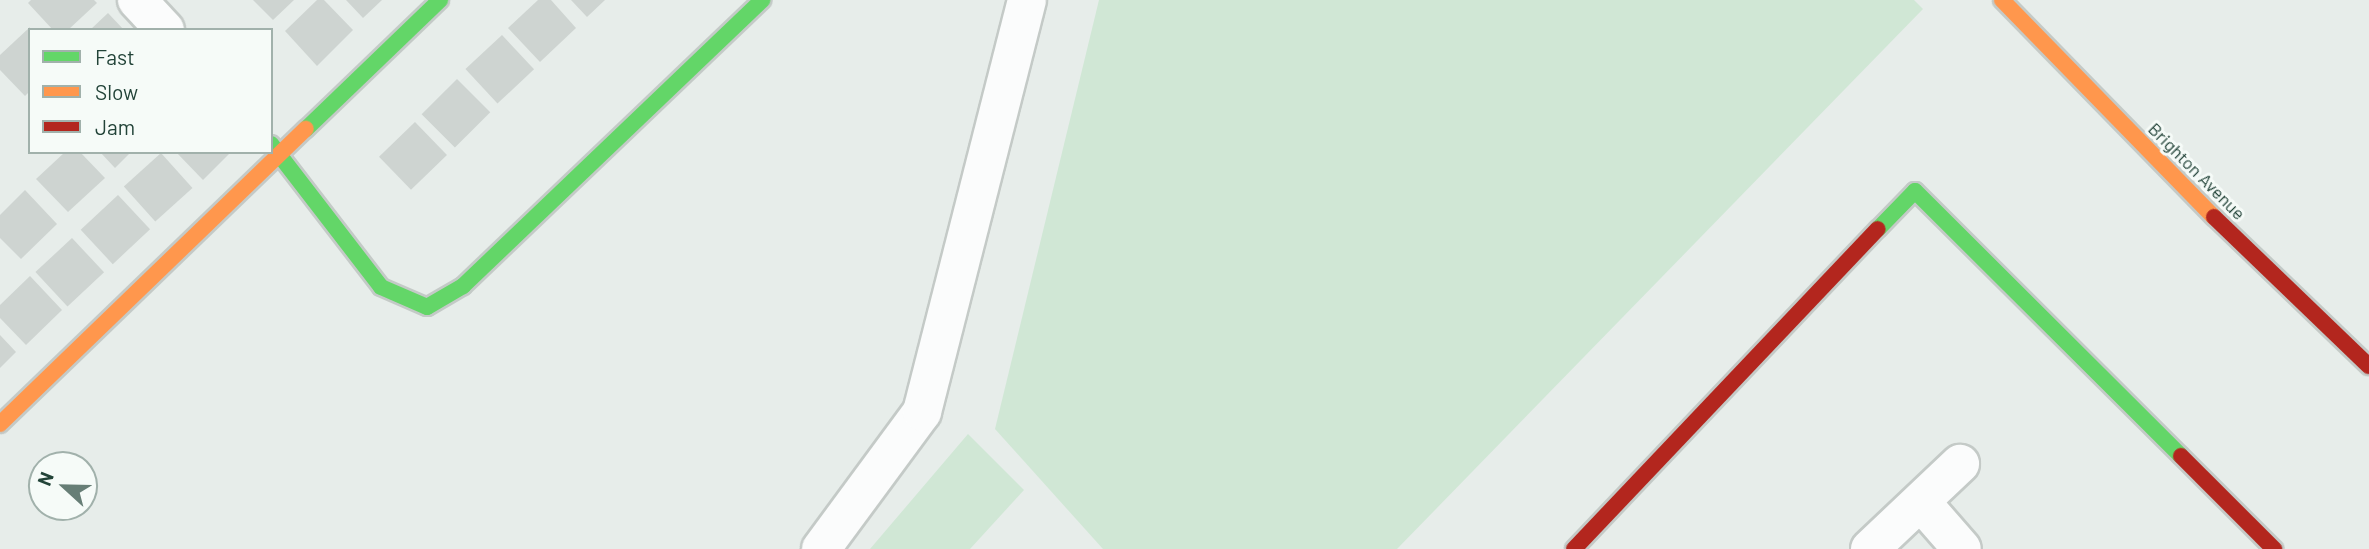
<!DOCTYPE html>
<style>
body{margin:0}
#map{position:relative;width:2369px;height:549px;overflow:hidden;background:#e7edea;font-family:Barlow,sans-serif}
div>[style]{position:absolute}
.green>*{inset:0;background:#d0e7d5}
.building>*{inset:0;background:#ced4d1;transform-origin:0 0}
.roads{filter:drop-shadow(2px 0 #c4cac7) drop-shadow(-2px 0 #c4cac7) drop-shadow(0 2px #c4cac7) drop-shadow(0 -2px #c4cac7)}
.street>*{height:38px;margin:-19px;padding:0 19px;transform-origin:19px;border-radius:19px;background:#fbfcfc}
.fast>*{height:16px;margin:-8px;padding:0 8px;transform-origin:8px;border-radius:8px;background:#63d668}
.slow>*{height:16px;margin:-8px;padding:0 8px;transform-origin:8px;border-radius:8px;background:#ff974d}
.jam>*{height:16px;margin:-8px;padding:0 8px;transform-origin:8px;border-radius:8px;background:#b3261e}
span{translate:-50% -50%;white-space:nowrap;text-align:center;line-height:1.15;-webkit-text-stroke:6px #f6fbf8;paint-order:stroke}
.street-label{font-size:18px;color:#224338}
.legend{position:absolute;left:28px;top:28px;width:245px;height:126px;box-sizing:border-box;background:#f6fbf8;border:2px solid #a1b1ab;margin:0;padding:9px 12px;list-style:none;font-size:21px;color:#224338}
.legend li{display:flex;align-items:center;gap:14px;height:35px}
.legend b{width:35px;border:2px solid #a1b1ab}
.north{position:absolute;left:28px;top:451px;width:70px;height:70px;box-sizing:border-box;background:#f6fbf8;border:2px solid #a1b1ab;border-radius:50%;rotate:292deg;font-size:19px;font-weight:700;line-height:28px;text-align:center;color:#224338}
.north::after{content:'';display:block;margin:auto;width:24px;height:32px;background:#677e76;clip-path:polygon(50% 0,100% 100%,50% 72%,0 100%)}
</style>
<div id="map">
<div class="green">
<i style="clip-path:polygon(1099px 0,1914px 0,1923px 9px,1397px 549px,1103px 549px,995px 429px)"></i>
<i style="clip-path:polygon(968px 434px,1024px 490px,970px 549px,870px 549px)"></i>
</div>
<div class="building">
<i style="clip-path:polygon(31px 0,94px 0,97px 3px,68px 30px,53px 30px,28px 3px)"></i>
<i style="clip-path:polygon(253px 0,294px 0,273px 20px)"></i>
<i style="clip-path:polygon(317px 0,324px 0,353px 30px,317px 66px,285px 31px)"></i>
<i style="clip-path:polygon(346px 0,382px 0,363px 18px)"></i>
<i style="clip-path:polygon(538px 0,551px 0,576px 28px,540px 62px,508px 28px)"></i>
<i style="clip-path:polygon(571px 0,605px 0,587px 17px)"></i>
<i style="clip-path:polygon(108px 13px,124px 30px,90px 30px)"></i>
<i style="clip-path:polygon(30px 27px,30px 91px,25px 96px,0 70px,0 55px)"></i>
<i style="left:502px;top:35px;width:47px;height:50px;rotate:47deg"></i>
<i style="left:457px;top:79px;width:47px;height:50px;rotate:45deg"></i>
<i style="left:415px;top:122px;width:46px;height:50px;rotate:46deg"></i>
<i style="clip-path:polygon(65px 152px,80px 152px,105px 178px,68px 212px,36px 179px)"></i>
<i style="clip-path:polygon(100px 152px,131px 152px,115px 168px)"></i>
<i style="clip-path:polygon(176px 152px,231px 152px,203px 180px)"></i>
<i style="left:161px;top:153px;width:47px;height:50px;rotate:48deg"></i>
<i style="clip-path:polygon(25px 190px,57px 224px,21px 259px,0 238px,0 215px)"></i>
<i style="left:118px;top:195px;width:47px;height:51px;rotate:47deg"></i>
<i style="left:72px;top:238px;width:47px;height:50px;rotate:47deg"></i>
<i style="clip-path:polygon(30px 276px,62px 310px,26px 345px,0 318px,0 305px)"></i>
<i style="clip-path:polygon(0 335px,16px 352px,0 368px)"></i>
</div>
<div class="roads">
<div class="street">
<i style="left:137px;top:0;width:41px;rotate:47deg"></i>
<i style="left:1921px;top:502px;width:62px;rotate:48.9deg"></i>
<i style="left:821px;top:549px;width:170px;rotate:-53.6deg"></i>
<i style="left:922px;top:412px;width:425px;rotate:-75.7deg"></i>
<i style="left:1870px;top:549px;width:124px;rotate:-43.4deg"></i>
</div>
<div class="fast">
<i style="left:306px;top:129px;width:186px;rotate:-43.9deg"></i>
<i style="left:271px;top:144px;width:180px;rotate:52.4deg"></i>
<i style="left:381px;top:287px;width:50px;rotate:23.5deg"></i>
<i style="left:427px;top:307px;width:42px;rotate:-30.3deg"></i>
<i style="left:463px;top:286px;width:414px;rotate:-43.7deg"></i>
<i style="left:1878px;top:229px;width:53px;rotate:-45.8deg"></i>
<i style="left:1915px;top:191px;width:375px;rotate:44.9deg"></i>
</div>
<div class="slow">
<i style="left:2002px;top:0;width:303px;rotate:45.7deg"></i>
<i style="left:0;top:424px;width:425px;rotate:-44deg"></i>
</div>
<div class="jam">
<i style="left:2214px;top:217px;width:215px;rotate:43.9deg"></i>
<i style="left:2181px;top:456px;width:132px;rotate:45deg"></i>
<i style="left:1574px;top:549px;width:441px;rotate:-46.5deg"></i>
</div>
</div>
<div class="street-label">
<span style="left:2197px;top:171px;rotate:45deg">Brighton Avenue</span>
</div>
<ul class="legend">
<li><b style="height:9px;background:#63d668"></b>Fast</li>
<li><b style="height:9px;background:#ff974d"></b>Slow</li>
<li><b style="height:9px;background:#b3261e"></b>Jam</li>
</ul>
<div class="north">N</div>
</div>
